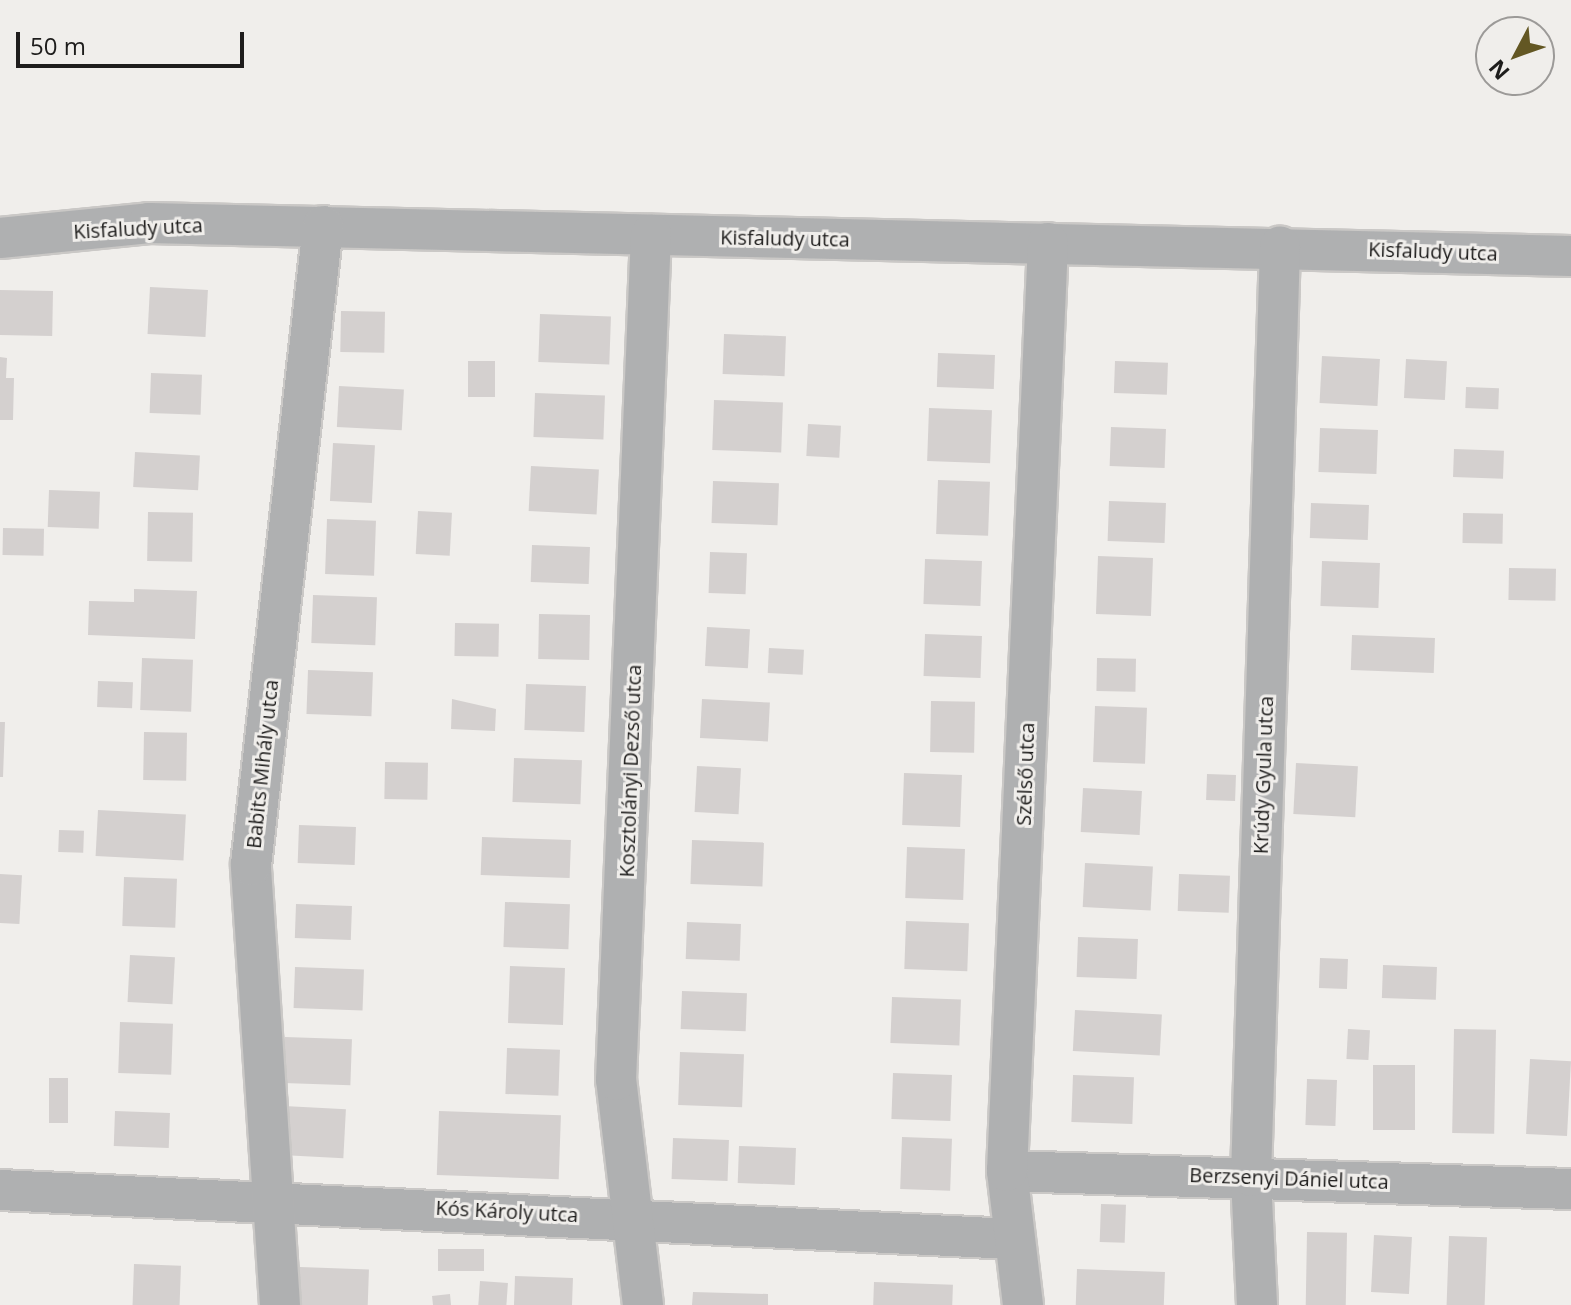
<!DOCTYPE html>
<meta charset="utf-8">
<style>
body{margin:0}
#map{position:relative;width:1571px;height:1305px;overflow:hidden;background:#f0eeeb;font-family:"Open Sans",sans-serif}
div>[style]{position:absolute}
.building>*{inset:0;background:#d4d0cf;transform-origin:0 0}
.roads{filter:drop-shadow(2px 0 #cac8c6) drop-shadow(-2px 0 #cac8c6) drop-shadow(0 2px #cac8c6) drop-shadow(0 -2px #cac8c6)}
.minor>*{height:40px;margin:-20px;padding:0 20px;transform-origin:20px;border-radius:20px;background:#afb0b1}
span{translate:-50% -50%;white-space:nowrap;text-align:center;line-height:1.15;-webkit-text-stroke:6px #f0eeeb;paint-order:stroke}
.street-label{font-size:20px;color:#1e1d1c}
.north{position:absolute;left:1475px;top:16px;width:80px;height:80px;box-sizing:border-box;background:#f0eeeb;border:2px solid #9c9a98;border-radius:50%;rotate:229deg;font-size:22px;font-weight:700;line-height:32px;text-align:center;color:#1e1d1c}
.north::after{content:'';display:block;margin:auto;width:28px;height:36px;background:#635723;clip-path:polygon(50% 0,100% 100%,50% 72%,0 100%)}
.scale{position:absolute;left:16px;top:32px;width:228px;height:36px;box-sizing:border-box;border:4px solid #1e1d1c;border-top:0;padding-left:10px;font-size:24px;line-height:28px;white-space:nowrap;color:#1e1d1c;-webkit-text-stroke:6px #f0eeeb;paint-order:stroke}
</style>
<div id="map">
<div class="building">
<i style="left:150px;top:287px;width:58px;height:47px;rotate:3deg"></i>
<i style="left:0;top:290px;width:53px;height:45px;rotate:1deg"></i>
<i style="left:341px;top:311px;width:44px;height:41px;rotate:1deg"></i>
<i style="left:540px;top:314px;width:71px;height:48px;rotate:2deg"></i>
<i style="left:724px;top:334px;width:62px;height:40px;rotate:2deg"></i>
<i style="left:938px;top:353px;width:57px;height:34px;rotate:2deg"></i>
<i style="left:1322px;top:356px;width:58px;height:47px;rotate:3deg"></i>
<i style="clip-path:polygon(0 357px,7px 358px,6px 378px,14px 378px,13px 420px,0 420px)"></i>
<i style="left:1406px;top:359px;width:41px;height:39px;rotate:3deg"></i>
<i style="left:468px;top:361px;width:27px;height:36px"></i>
<i style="left:1115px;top:361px;width:53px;height:32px;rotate:2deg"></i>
<i style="left:151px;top:373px;width:51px;height:40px;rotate:2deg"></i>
<i style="left:339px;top:386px;width:65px;height:41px;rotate:3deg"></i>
<i style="left:1466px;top:387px;width:33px;height:21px;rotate:2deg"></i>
<i style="left:535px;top:393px;width:70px;height:44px;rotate:2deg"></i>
<i style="left:714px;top:400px;width:69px;height:50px;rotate:2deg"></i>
<i style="left:929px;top:408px;width:63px;height:53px;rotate:2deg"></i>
<i style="left:808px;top:424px;width:33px;height:32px;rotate:3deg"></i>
<i style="left:1111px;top:427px;width:55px;height:39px;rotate:2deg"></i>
<i style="left:1320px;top:428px;width:58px;height:44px;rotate:2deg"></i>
<i style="left:333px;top:443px;width:42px;height:58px;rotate:3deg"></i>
<i style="left:1454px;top:449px;width:50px;height:28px;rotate:2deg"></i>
<i style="left:135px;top:452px;width:65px;height:35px;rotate:3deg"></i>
<i style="left:531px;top:466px;width:68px;height:45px;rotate:3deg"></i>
<i style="left:938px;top:480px;width:52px;height:54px;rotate:2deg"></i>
<i style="left:713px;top:481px;width:66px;height:42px;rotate:2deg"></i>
<i style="left:49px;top:490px;width:51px;height:37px;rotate:2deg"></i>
<i style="left:1109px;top:501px;width:57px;height:40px;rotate:2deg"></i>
<i style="left:1311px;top:503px;width:58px;height:35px;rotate:2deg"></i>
<i style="left:418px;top:511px;width:34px;height:43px;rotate:3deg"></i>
<i style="left:148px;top:512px;width:45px;height:49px;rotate:1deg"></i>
<i style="left:1463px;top:513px;width:40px;height:30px;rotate:1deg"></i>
<i style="left:327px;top:519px;width:49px;height:55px;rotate:2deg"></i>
<i style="left:3px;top:528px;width:41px;height:27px;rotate:1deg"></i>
<i style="left:532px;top:545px;width:58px;height:37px;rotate:2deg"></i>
<i style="left:710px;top:552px;width:37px;height:41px;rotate:2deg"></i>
<i style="left:1098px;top:556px;width:55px;height:58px;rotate:2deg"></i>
<i style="left:925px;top:559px;width:57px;height:45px;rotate:2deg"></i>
<i style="left:1322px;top:561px;width:58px;height:45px;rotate:2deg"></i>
<i style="left:1509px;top:568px;width:47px;height:32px;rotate:1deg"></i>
<i style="clip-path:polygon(134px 589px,197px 591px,195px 639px,88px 635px,89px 601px,134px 602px)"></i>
<i style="left:313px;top:595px;width:64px;height:48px;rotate:2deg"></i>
<i style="left:539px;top:614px;width:51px;height:45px;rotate:1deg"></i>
<i style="left:455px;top:623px;width:44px;height:33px;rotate:1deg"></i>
<i style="left:707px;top:627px;width:43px;height:39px;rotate:3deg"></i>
<i style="left:925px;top:634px;width:57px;height:42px;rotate:2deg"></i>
<i style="left:1352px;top:635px;width:83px;height:35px;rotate:2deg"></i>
<i style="left:769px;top:648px;width:35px;height:25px;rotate:3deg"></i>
<i style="left:142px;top:658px;width:51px;height:52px;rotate:2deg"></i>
<i style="left:1097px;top:658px;width:39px;height:33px;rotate:1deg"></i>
<i style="left:308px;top:670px;width:65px;height:44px;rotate:2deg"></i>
<i style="left:98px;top:681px;width:35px;height:26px;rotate:2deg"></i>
<i style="left:526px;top:684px;width:60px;height:46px;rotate:2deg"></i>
<i style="clip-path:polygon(452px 699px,496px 709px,495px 731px,451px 729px)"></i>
<i style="left:702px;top:699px;width:68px;height:39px;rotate:3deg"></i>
<i style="left:931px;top:701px;width:44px;height:51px;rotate:1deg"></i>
<i style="left:1095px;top:706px;width:52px;height:56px;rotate:2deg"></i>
<i style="clip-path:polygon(0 722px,5px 722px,3px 777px,0 777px)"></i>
<i style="left:144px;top:732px;width:43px;height:48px;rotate:1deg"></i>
<i style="left:514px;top:758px;width:68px;height:44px;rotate:2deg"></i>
<i style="left:385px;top:762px;width:43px;height:37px;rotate:1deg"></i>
<i style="left:1296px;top:763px;width:62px;height:51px;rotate:3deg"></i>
<i style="left:697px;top:766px;width:44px;height:46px;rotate:3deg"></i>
<i style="left:904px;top:773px;width:58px;height:52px;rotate:2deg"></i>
<i style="left:1207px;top:774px;width:29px;height:26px;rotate:2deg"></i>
<i style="left:1083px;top:788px;width:59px;height:44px;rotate:3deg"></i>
<i style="left:98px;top:810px;width:88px;height:46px;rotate:3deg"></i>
<i style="left:299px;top:825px;width:57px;height:38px;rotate:2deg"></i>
<i style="left:59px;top:830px;width:25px;height:22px;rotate:2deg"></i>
<i style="left:482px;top:837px;width:89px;height:38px;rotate:2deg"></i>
<i style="left:692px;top:840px;width:72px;height:44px;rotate:2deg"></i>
<i style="left:907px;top:847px;width:58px;height:51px;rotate:2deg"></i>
<i style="left:1085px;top:863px;width:68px;height:44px;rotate:3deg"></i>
<i style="left:0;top:874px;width:22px;height:49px;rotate:3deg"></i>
<i style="left:1179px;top:874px;width:51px;height:37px;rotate:2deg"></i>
<i style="left:124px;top:877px;width:53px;height:49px;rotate:2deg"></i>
<i style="left:505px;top:902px;width:65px;height:45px;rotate:2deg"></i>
<i style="left:296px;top:904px;width:56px;height:34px;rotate:2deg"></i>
<i style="left:906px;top:921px;width:63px;height:48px;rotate:2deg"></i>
<i style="left:687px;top:922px;width:54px;height:37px;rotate:2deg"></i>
<i style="left:1078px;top:937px;width:60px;height:40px;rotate:2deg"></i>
<i style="left:130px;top:955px;width:45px;height:47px;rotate:3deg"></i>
<i style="left:1320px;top:958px;width:28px;height:30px;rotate:2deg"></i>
<i style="left:1383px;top:965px;width:54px;height:33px;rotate:2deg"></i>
<i style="left:510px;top:966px;width:55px;height:57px;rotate:2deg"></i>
<i style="left:295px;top:967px;width:69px;height:41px;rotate:2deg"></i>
<i style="left:682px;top:991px;width:65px;height:38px;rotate:2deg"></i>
<i style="left:892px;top:997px;width:69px;height:46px;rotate:2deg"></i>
<i style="left:1075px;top:1010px;width:87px;height:41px;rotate:3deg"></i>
<i style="left:120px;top:1022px;width:53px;height:51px;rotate:2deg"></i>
<i style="left:1348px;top:1029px;width:22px;height:30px;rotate:3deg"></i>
<i style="left:1454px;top:1029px;width:42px;height:104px;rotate:1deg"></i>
<i style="left:285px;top:1037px;width:67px;height:46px;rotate:2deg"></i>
<i style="left:507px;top:1048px;width:53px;height:46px;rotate:2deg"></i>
<i style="left:680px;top:1052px;width:64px;height:53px;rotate:2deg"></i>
<i style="left:1530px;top:1059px;width:41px;height:75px;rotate:3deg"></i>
<i style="left:1373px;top:1065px;width:42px;height:65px"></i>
<i style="left:893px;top:1073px;width:59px;height:46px;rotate:2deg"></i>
<i style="left:1073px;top:1075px;width:61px;height:47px;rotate:2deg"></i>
<i style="left:49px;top:1078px;width:19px;height:45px"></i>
<i style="left:1307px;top:1079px;width:30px;height:46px;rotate:2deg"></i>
<i style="left:284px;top:1106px;width:62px;height:49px;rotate:3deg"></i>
<i style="left:115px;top:1111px;width:55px;height:35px;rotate:2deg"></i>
<i style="left:439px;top:1111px;width:122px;height:64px;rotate:2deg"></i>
<i style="left:902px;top:1137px;width:50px;height:52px;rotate:2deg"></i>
<i style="left:673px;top:1138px;width:56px;height:41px;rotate:2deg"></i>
<i style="left:739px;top:1146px;width:57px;height:37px;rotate:2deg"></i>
<i style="left:1101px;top:1204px;width:25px;height:38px;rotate:2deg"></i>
<i style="left:1307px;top:1232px;width:40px;height:73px;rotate:1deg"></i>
<i style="left:1374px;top:1235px;width:38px;height:57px;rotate:3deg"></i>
<i style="left:1449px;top:1236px;width:38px;height:69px;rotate:2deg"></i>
<i style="left:438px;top:1249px;width:46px;height:22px"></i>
<i style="left:134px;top:1264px;width:47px;height:41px;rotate:2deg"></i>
<i style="left:300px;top:1267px;width:69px;height:38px;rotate:2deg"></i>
<i style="left:1077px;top:1269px;width:88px;height:36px;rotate:2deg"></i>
<i style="left:515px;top:1276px;width:58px;height:29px;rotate:2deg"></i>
<i style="left:480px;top:1281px;width:28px;height:24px;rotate:4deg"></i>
<i style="left:874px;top:1282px;width:79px;height:23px;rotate:2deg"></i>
<i style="clip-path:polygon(693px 1292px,768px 1294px,768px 1305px,692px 1305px)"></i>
<i style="clip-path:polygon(450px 1294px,451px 1305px,433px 1305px,432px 1296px)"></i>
</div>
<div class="roads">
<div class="minor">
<i style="left:0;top:238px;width:150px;rotate:-5.7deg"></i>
<i style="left:149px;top:223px;width:1422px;rotate:1.33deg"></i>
<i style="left:1007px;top:1171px;width:564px;rotate:1.83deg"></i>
<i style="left:0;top:1190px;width:1015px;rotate:2.77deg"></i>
<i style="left:280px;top:1305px;width:441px;rotate:-93.8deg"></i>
<i style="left:251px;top:865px;width:643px;rotate:-83.57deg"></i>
<i style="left:643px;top:1305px;width:227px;rotate:-96.8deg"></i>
<i style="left:616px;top:1080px;width:846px;rotate:-87.63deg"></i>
<i style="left:1023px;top:1305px;width:135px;rotate:-96.8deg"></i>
<i style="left:1007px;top:1171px;width:929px;rotate:-87.47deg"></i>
<i style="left:1257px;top:1305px;width:129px;rotate:-92.7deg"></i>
<i style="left:1251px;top:1176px;width:930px;rotate:-88.21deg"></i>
</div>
</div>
<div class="street-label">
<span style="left:138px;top:228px;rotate:-3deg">Kisfaludy utca</span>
<span style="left:785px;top:238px;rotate:1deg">Kisfaludy utca</span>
<span style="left:1433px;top:251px;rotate:2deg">Kisfaludy utca</span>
<span style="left:262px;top:764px;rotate:-84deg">Babits Mihály utca</span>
<span style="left:630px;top:771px;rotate:-88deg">Kosztolányi Dezső utca</span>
<span style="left:1025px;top:774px;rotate:-88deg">Szélső utca</span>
<span style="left:1263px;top:775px;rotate:-88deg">Krúdy Gyula utca</span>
<span style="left:1289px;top:1178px;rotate:2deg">Berzsenyi Dániel utca</span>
<span style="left:507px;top:1211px;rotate:3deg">Kós Károly utca</span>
</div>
<div class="north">N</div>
<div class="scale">50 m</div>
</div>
